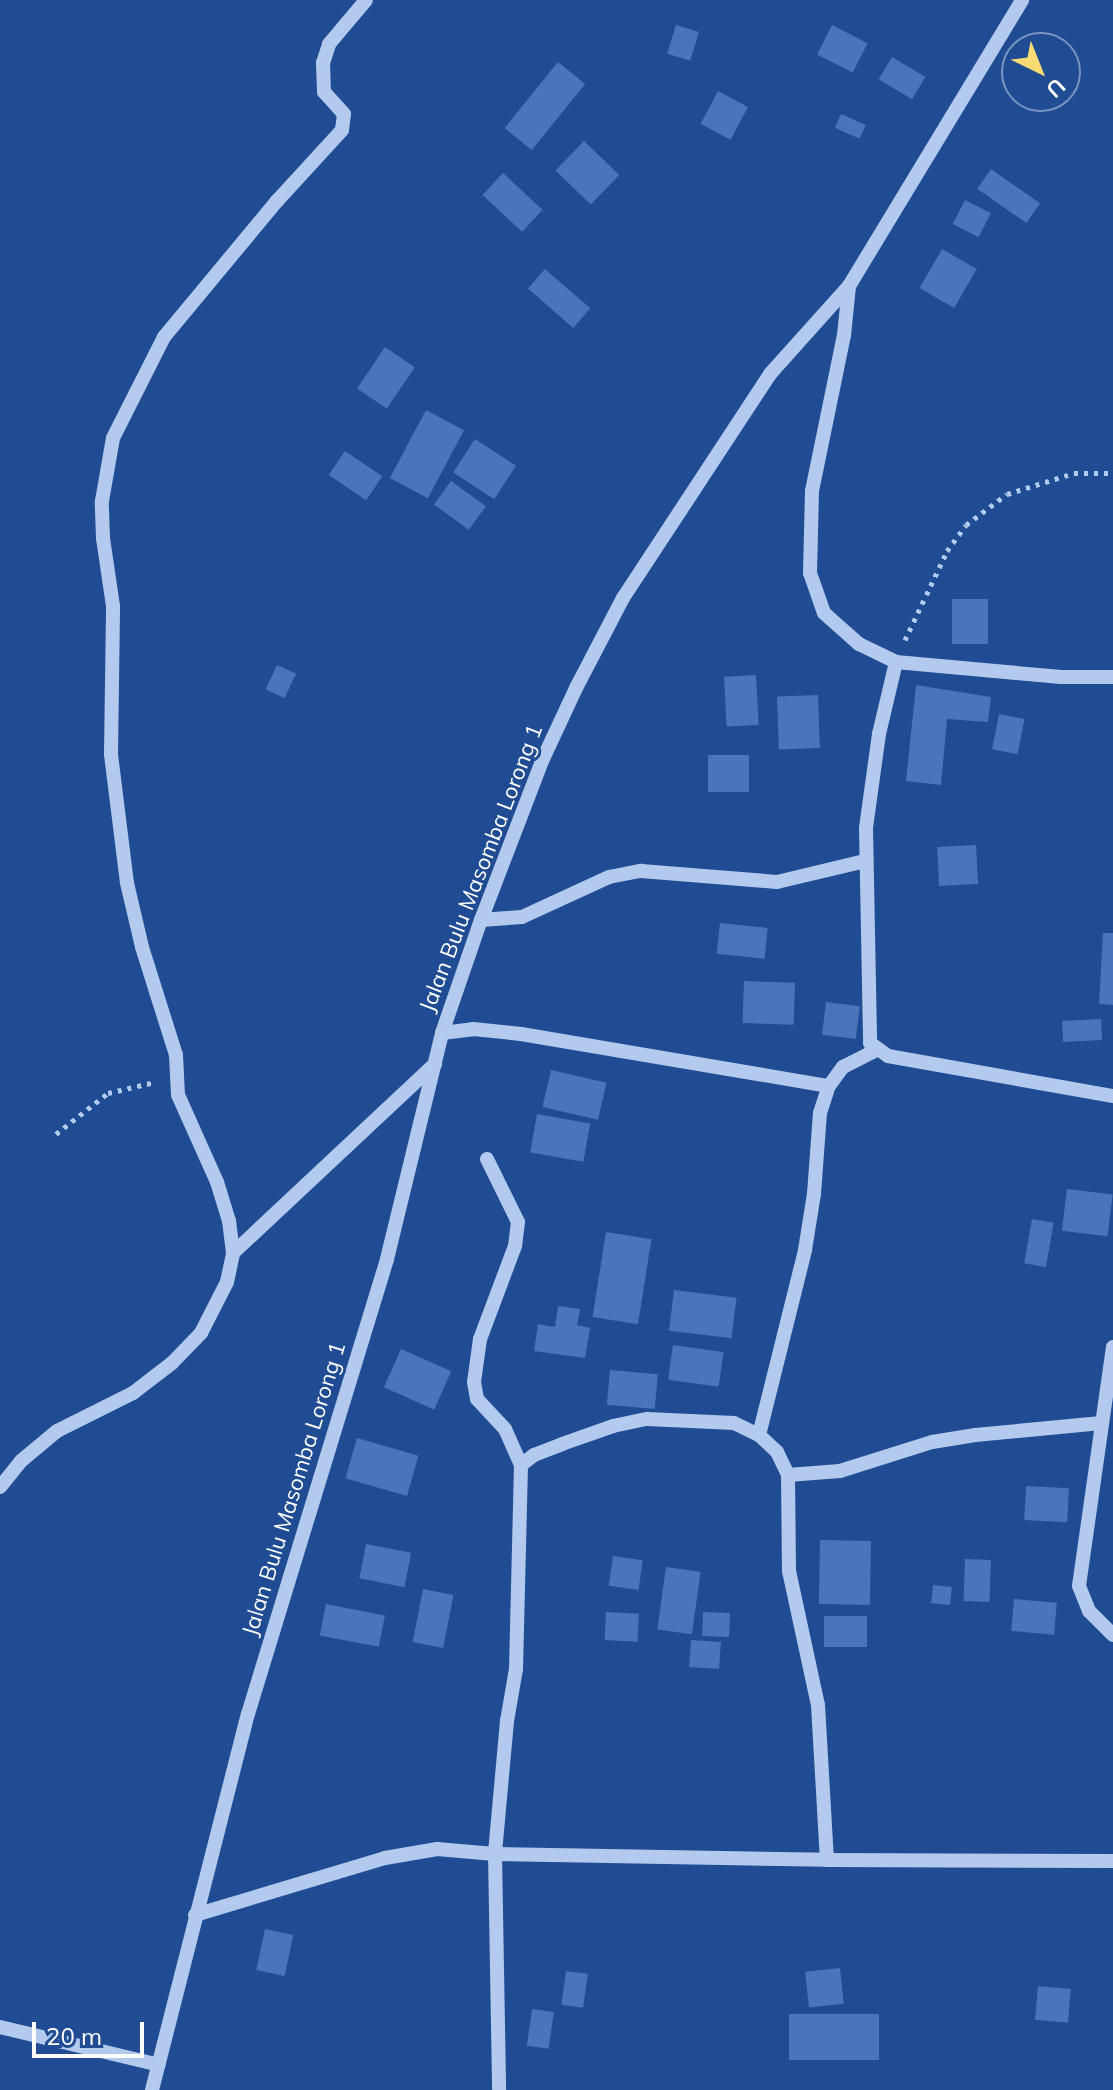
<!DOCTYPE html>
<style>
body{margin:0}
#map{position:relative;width:1113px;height:2090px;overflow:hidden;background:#204c94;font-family:Mulish,sans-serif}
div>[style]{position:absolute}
.building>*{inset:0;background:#4975ba;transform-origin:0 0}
.path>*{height:5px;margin-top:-2.5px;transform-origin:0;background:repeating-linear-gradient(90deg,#b3caee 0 4px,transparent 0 10px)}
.minor>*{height:14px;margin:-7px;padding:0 7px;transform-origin:7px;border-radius:7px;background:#b3caee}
span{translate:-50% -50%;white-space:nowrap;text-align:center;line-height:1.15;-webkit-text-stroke:6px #204c94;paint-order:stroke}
.street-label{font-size:22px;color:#fff}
.north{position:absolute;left:1001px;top:32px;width:80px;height:80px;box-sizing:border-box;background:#204c94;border:2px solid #7994bf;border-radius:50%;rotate:137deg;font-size:22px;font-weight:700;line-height:32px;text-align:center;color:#fff}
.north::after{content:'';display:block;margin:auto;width:28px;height:36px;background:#fbdb73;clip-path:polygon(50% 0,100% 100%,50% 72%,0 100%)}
.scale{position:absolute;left:32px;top:2022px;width:112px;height:36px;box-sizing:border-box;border:4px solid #fff;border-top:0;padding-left:10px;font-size:24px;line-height:28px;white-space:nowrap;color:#fff;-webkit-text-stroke:6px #204c94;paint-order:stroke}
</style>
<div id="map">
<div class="building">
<i style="left:676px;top:25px;width:24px;height:30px;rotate:17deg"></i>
<i style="left:832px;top:25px;width:40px;height:33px;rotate:27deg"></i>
<i style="left:892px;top:57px;width:39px;height:26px;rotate:31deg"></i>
<i style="left:558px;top:62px;width:35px;height:85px;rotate:39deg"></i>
<i style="left:718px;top:91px;width:34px;height:37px;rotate:28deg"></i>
<i style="left:841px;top:114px;width:27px;height:15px;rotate:24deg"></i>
<i style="left:584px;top:141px;width:49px;height:41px;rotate:44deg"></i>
<i style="left:991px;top:169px;width:60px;height:24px;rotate:35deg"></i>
<i style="left:503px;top:173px;width:54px;height:30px;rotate:43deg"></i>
<i style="left:965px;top:200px;width:29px;height:27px;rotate:27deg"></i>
<i style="left:942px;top:249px;width:40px;height:45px;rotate:30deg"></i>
<i style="left:545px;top:269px;width:60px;height:26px;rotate:41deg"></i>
<i style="left:385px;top:347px;width:36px;height:50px;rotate:34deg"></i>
<i style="left:426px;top:410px;width:43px;height:77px;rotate:28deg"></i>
<i style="left:475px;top:439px;width:49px;height:40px;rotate:33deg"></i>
<i style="left:345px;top:451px;width:45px;height:29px;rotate:34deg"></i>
<i style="left:451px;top:481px;width:43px;height:29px;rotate:36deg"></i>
<i style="left:988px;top:599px;width:45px;height:36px;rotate:90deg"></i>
<i style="left:277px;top:665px;width:21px;height:27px;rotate:25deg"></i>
<i style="left:756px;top:675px;width:50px;height:32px;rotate:87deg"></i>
<i style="clip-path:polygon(916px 685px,991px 697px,988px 722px,947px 719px,941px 785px,906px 781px)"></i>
<i style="left:818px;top:695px;width:53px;height:41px;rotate:88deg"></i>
<i style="left:999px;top:714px;width:26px;height:36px;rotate:11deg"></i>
<i style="left:749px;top:755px;width:37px;height:41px;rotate:90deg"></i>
<i style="left:976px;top:845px;width:39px;height:39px;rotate:87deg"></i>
<i style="left:720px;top:923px;width:48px;height:31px;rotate:6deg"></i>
<i style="clip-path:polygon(1103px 933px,1113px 933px,1113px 1005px,1099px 1004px)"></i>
<i style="left:744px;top:981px;width:51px;height:42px;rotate:2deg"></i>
<i style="left:826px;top:1002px;width:34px;height:33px;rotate:7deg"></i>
<i style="left:1101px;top:1019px;width:21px;height:39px;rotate:87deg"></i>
<i style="left:551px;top:1070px;width:57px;height:38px;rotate:13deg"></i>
<i style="left:537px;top:1114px;width:54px;height:39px;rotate:10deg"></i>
<i style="left:1067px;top:1189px;width:46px;height:42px;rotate:7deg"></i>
<i style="left:1032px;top:1219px;width:22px;height:45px;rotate:10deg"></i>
<i style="left:606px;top:1232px;width:46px;height:86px;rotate:9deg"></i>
<i style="left:674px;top:1290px;width:63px;height:41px;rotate:7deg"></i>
<i style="clip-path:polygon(558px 1306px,580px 1309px,577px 1325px,590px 1328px,585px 1358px,534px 1351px,538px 1324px,555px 1327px)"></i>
<i style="left:673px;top:1345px;width:51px;height:35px;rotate:8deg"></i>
<i style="left:401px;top:1349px;width:55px;height:42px;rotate:24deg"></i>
<i style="left:610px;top:1370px;width:48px;height:35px;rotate:5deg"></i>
<i style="left:357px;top:1438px;width:64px;height:42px;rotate:16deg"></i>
<i style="left:1026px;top:1486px;width:43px;height:34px;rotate:3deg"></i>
<i style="left:820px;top:1540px;width:51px;height:64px;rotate:1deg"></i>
<i style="left:366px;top:1544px;width:46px;height:35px;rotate:11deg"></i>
<i style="left:613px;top:1556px;width:30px;height:30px;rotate:8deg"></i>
<i style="left:965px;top:1559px;width:26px;height:42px;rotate:2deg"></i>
<i style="left:666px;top:1567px;width:35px;height:63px;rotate:8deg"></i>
<i style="left:933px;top:1585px;width:19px;height:18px;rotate:6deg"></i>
<i style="left:423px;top:1589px;width:31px;height:54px;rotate:11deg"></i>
<i style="left:1014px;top:1599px;width:43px;height:32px;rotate:5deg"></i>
<i style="left:326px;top:1604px;width:60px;height:32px;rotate:11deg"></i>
<i style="left:606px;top:1612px;width:33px;height:28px;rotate:3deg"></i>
<i style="left:703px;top:1612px;width:27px;height:24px;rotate:2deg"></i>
<i style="left:867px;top:1616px;width:31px;height:43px;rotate:90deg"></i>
<i style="left:691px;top:1640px;width:30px;height:27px;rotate:4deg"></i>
<i style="left:265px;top:1929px;width:29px;height:42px;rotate:12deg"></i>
<i style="left:840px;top:1968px;width:36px;height:35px;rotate:84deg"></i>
<i style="left:566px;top:1971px;width:22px;height:34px;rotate:8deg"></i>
<i style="left:1038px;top:1986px;width:33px;height:34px;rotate:5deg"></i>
<i style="left:532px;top:2009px;width:22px;height:37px;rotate:8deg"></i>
<i style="left:789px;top:2014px;width:90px;height:46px"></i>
</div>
<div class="path">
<i style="left:905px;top:640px;width:98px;rotate:-64.7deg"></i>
<i style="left:947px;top:551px;width:32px;rotate:-54deg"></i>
<i style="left:966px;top:525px;width:51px;rotate:-37.1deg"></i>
<i style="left:1007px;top:494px;width:70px;rotate:-17.4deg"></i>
<i style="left:1074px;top:473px;width:39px"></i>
<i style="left:56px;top:1134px;width:66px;rotate:-38.3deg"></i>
<i style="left:108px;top:1093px;width:48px;rotate:-13.2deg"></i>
</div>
<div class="minor">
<i style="left:849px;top:286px;width:49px;rotate:95.8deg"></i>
<i style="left:844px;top:335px;width:159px;rotate:101.6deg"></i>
<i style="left:812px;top:491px;width:82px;rotate:91.4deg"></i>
<i style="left:810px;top:573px;width:42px;rotate:70.7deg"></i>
<i style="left:824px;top:613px;width:47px;rotate:41.5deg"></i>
<i style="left:859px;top:644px;width:41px;rotate:25.9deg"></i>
<i style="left:896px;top:662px;width:166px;rotate:5.2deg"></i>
<i style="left:1061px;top:677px;width:52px"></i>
<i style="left:896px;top:662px;width:74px;rotate:103.3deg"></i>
<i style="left:879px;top:734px;width:95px;rotate:97.9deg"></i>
<i style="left:866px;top:828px;width:215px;rotate:88.9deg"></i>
<i style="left:870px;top:1043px;width:22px;rotate:36deg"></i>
<i style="left:888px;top:1056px;width:229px;rotate:10.1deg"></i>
<i style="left:481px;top:920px;width:41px;rotate:-4.2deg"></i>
<i style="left:522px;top:917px;width:96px;rotate:-24.7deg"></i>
<i style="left:609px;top:877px;width:33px;rotate:-11deg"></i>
<i style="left:641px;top:871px;width:136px;rotate:4.6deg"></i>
<i style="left:777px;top:882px;width:90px;rotate:-13.4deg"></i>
<i style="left:442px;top:1033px;width:31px;rotate:-7deg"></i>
<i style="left:473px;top:1029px;width:48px;rotate:5.9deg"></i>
<i style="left:521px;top:1034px;width:312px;rotate:9.6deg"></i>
<i style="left:487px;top:1159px;width:70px;rotate:63.8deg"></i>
<i style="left:518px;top:1222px;width:24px;rotate:97deg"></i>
<i style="left:515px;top:1246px;width:99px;rotate:110.6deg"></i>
<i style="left:480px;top:1339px;width:43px;rotate:97.9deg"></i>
<i style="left:474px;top:1382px;width:17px;rotate:80deg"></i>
<i style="left:477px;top:1399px;width:41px;rotate:47deg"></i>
<i style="left:505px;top:1429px;width:39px;rotate:66deg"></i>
<i style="left:521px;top:1465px;width:204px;rotate:91.4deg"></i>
<i style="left:516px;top:1669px;width:53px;rotate:99.8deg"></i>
<i style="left:507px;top:1721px;width:134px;rotate:95.2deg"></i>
<i style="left:495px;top:1854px;width:236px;rotate:89deg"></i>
<i style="left:233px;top:1253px;width:277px;rotate:-43.1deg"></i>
<i style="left:1113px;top:1347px;width:241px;rotate:98.1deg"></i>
<i style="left:1079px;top:1586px;width:27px;rotate:68deg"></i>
<i style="left:1089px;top:1611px;width:34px;rotate:45deg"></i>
<i style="left:759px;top:1435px;width:191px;rotate:-76deg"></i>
<i style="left:805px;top:1250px;width:57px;rotate:-80.9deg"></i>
<i style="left:814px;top:1194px;width:81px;rotate:-85.8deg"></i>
<i style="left:820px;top:1113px;width:28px;rotate:-72deg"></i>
<i style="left:829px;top:1086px;width:24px;rotate:-54deg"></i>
<i style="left:843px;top:1067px;width:37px;rotate:-27deg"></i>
<i style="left:521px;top:1465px;width:16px;rotate:-38deg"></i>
<i style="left:534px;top:1455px;width:30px;rotate:-21deg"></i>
<i style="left:562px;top:1444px;width:54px;rotate:-19.4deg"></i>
<i style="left:613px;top:1426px;width:35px;rotate:-12deg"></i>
<i style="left:647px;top:1419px;width:87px;rotate:2.6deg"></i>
<i style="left:734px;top:1423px;width:28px;rotate:26deg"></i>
<i style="left:759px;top:1435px;width:25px;rotate:43deg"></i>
<i style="left:777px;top:1452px;width:25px;rotate:64deg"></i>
<i style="left:788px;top:1475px;width:96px;rotate:89.4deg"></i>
<i style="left:789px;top:1571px;width:137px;rotate:77.8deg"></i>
<i style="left:818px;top:1705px;width:155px;rotate:86.7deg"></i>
<i style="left:788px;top:1475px;width:52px;rotate:-4.4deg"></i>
<i style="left:840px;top:1471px;width:96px;rotate:-17.5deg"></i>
<i style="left:932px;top:1442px;width:44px;rotate:-9.2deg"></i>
<i style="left:975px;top:1435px;width:127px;rotate:-5.4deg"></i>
<i style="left:0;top:1487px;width:33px;rotate:-51deg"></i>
<i style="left:21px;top:1461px;width:47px;rotate:-39.8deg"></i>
<i style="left:57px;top:1431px;width:85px;rotate:-26.6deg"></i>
<i style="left:133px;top:1393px;width:49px;rotate:-37.6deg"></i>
<i style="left:172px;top:1363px;width:42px;rotate:-46deg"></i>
<i style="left:201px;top:1333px;width:57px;rotate:-63deg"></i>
<i style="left:227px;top:1282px;width:30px;rotate:-78deg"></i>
<i style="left:233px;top:1253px;width:32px;rotate:-97deg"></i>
<i style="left:229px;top:1221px;width:41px;rotate:-107.1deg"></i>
<i style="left:217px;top:1182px;width:95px;rotate:-114.1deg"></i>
<i style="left:178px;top:1095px;width:40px;rotate:-92.9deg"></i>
<i style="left:176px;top:1055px;width:113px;rotate:-107.5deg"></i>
<i style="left:142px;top:947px;width:66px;rotate:-103.2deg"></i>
<i style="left:127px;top:883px;width:130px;rotate:-97.1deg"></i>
<i style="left:111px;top:754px;width:148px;rotate:-89.2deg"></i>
<i style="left:113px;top:606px;width:69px;rotate:-98.4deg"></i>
<i style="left:103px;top:538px;width:37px;rotate:-92deg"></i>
<i style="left:102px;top:501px;width:64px;rotate:-80.1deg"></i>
<i style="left:113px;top:438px;width:113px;rotate:-63.2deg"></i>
<i style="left:164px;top:337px;width:177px;rotate:-50.3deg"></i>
<i style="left:277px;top:201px;width:96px;rotate:-47.5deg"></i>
<i style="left:342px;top:130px;width:16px;rotate:-83deg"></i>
<i style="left:344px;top:114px;width:30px;rotate:-132deg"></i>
<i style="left:324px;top:92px;width:29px;rotate:-92deg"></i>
<i style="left:323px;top:63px;width:20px;rotate:-72deg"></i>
<i style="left:329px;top:44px;width:57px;rotate:-49.9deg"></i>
<i style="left:195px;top:1915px;width:198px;rotate:-16.7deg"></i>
<i style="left:385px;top:1858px;width:53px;rotate:-9.8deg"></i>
<i style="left:437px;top:1849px;width:58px;rotate:4.9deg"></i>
<i style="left:495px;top:1854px;width:332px;rotate:1deg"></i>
<i style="left:827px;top:1860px;width:286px;rotate:0.2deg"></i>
<i style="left:0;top:2027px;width:163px;rotate:13.4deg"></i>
<i style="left:152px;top:2090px;width:388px;rotate:-75.7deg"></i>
<i style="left:248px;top:1714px;width:476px;rotate:-73deg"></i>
<i style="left:387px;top:1259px;width:233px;rotate:-76.3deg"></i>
<i style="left:442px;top:1033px;width:120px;rotate:-71deg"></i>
<i style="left:481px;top:920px;width:170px;rotate:-69deg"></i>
<i style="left:542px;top:761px;width:81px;rotate:-65deg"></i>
<i style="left:576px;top:688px;width:102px;rotate:-62.4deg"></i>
<i style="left:623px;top:598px;width:268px;rotate:-56.7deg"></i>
<i style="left:770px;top:374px;width:118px;rotate:-48.1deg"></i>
<i style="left:849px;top:286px;width:334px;rotate:-58.8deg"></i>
</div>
<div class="street-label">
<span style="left:481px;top:868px;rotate:-69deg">Jalan Bulu Masomba Lorong 1</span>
<span style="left:294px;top:1489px;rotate:-73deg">Jalan Bulu Masomba Lorong 1</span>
</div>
<div class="north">U</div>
<div class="scale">20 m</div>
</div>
